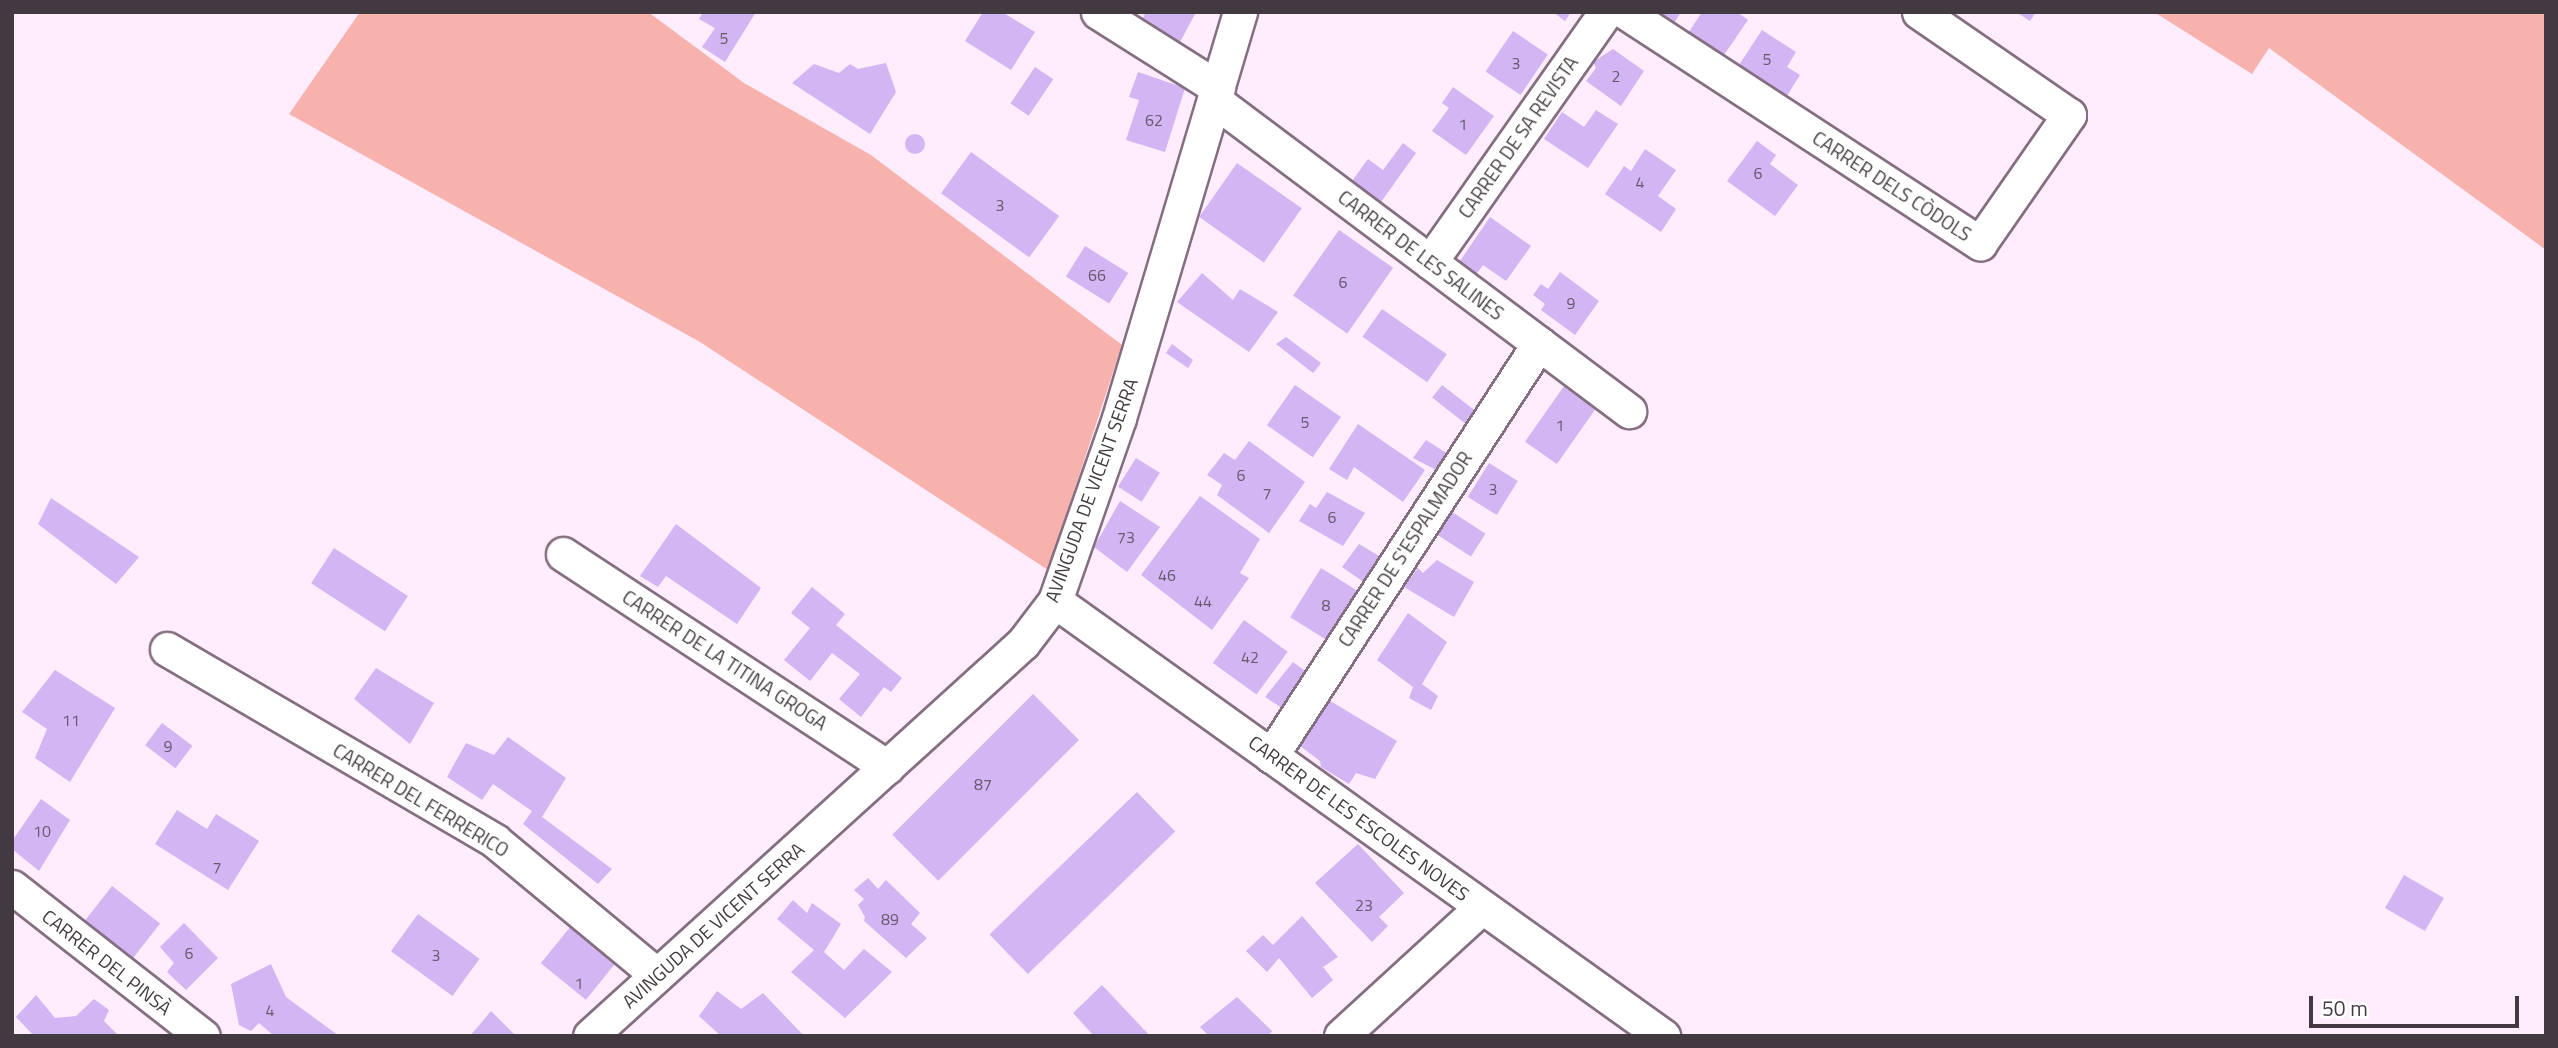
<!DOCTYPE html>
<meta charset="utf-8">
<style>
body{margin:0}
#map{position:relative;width:2558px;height:1048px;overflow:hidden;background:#ffecfc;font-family:"Titillium Web",sans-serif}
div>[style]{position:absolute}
.green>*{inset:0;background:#f8b2ad}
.building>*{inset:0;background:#d2b5f2;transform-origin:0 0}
.round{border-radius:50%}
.roads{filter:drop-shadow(2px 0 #846f80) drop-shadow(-2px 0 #846f80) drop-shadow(0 2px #846f80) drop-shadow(0 -2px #846f80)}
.minor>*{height:33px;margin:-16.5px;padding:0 16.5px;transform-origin:16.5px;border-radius:16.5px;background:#fff}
span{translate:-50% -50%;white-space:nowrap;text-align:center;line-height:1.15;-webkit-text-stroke:7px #fff;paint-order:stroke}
.number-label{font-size:16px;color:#67596d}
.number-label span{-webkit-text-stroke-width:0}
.street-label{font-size:19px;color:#433a41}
.frame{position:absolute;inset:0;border:14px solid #433a41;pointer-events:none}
.scale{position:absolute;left:2309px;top:996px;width:210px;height:32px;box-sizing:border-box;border:4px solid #433a41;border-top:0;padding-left:9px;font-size:21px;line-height:24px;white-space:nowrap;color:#433a41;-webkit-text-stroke:5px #fff;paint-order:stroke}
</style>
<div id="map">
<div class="green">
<i style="clip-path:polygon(360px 12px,648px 12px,744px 83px,871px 155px,1122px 345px,1048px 570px,700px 342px,289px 114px)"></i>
<i style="clip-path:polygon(2154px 12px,2546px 12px,2546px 250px,2269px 48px,2252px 74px)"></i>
</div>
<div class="building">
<i style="clip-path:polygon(703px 12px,756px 12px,725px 62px,702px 47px,715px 28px,699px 19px)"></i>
<i style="clip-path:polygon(983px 12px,1002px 12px,1035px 32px,1011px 70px,965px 41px)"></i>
<i style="clip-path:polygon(1146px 12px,1196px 12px,1179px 44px,1142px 20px)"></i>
<i style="clip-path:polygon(1553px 12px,1571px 12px,1565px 21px)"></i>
<i style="clip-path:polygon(1656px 12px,1681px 12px,1674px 23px)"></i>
<i style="clip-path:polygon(1702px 12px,1737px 12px,1748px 20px,1724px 55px,1689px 32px)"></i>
<i style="clip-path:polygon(2016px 12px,2036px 12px,2030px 21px)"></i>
<i style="clip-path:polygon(1762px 30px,1796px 52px,1787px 67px,1800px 75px,1785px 99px,1737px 68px)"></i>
<i style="left:1513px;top:31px;width:42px;height:49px;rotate:34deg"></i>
<i style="clip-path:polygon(1613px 49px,1644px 71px,1621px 106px,1586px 81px,1596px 68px,1593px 62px)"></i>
<i style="clip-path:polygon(886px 63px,896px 92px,870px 134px,792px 83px,814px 64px,839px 73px,850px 64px,858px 69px)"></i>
<i style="left:1035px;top:67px;width:22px;height:44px;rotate:34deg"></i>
<i style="clip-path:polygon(1138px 72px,1185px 88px,1165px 152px,1126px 140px,1139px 100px,1129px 97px)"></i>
<i style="clip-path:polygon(1453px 87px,1494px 116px,1466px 155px,1432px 131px,1449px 108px,1442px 103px)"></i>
<i style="clip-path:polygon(1596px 110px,1618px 124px,1588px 168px,1544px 139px,1562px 112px,1584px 127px)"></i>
<i class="round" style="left:905px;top:134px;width:20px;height:20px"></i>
<i style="clip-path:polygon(1757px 141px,1776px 155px,1770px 164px,1798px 185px,1775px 216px,1727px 181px)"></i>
<i style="clip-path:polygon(1403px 143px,1416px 153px,1381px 202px,1352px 181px,1368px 159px,1383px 170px)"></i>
<i style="clip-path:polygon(1645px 149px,1676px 170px,1658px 196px,1676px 209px,1661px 232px,1605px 194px,1624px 166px,1631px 171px)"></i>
<i style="left:971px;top:152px;width:109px;height:51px;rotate:36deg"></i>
<i style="left:1237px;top:163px;width:79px;height:66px;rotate:35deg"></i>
<i style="left:1381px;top:202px;width:63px;height:12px;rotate:36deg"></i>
<i style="clip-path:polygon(1490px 217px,1531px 246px,1506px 281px,1483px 265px,1475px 276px,1458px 264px)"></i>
<i style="left:1339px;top:230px;width:66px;height:80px;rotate:35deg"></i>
<i style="left:1085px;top:246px;width:51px;height:36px;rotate:32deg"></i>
<i style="clip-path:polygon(1560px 272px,1599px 301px,1575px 335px,1541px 310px,1545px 304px,1533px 295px,1541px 284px,1548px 289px)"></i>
<i style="clip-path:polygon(1202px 273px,1233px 300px,1240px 289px,1278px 312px,1249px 352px,1177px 302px)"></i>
<i style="left:1382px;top:309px;width:79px;height:34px;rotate:35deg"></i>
<i style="clip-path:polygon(1286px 337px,1321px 363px,1313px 373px,1276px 344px)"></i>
<i style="clip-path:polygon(1172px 344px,1193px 360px,1188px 368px,1166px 353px)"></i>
<i style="left:1295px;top:385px;width:56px;height:49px;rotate:35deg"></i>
<i style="left:1442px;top:385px;width:42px;height:16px;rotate:38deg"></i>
<i style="left:1564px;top:386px;width:39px;height:68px;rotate:35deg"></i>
<i style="clip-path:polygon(1358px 424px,1425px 470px,1403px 502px,1354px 467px,1347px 480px,1329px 469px)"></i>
<i style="clip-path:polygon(1426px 440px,1451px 456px,1440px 472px,1413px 458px)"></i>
<i style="clip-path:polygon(1249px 441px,1305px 482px,1269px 533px,1217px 495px,1222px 485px,1207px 475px,1224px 453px,1235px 460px)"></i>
<i style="left:1136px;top:458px;width:28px;height:34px;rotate:32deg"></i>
<i style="left:1489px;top:463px;width:34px;height:40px;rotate:32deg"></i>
<i style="clip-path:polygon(1327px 492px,1365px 513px,1343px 546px,1299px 521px,1310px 504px,1316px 508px)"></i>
<i style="clip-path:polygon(1200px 496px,1260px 539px,1240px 573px,1249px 578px,1212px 630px,1141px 575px)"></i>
<i style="clip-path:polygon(51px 498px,139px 557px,116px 584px,38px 524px)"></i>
<i style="clip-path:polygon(1120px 501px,1160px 527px,1127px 572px,1094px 547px)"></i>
<i style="left:1452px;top:512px;width:40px;height:27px;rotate:33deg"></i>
<i style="clip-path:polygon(676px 524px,761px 588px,737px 624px,666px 576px,658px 587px,640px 576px)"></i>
<i style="clip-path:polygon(1359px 544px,1384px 559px,1365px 583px,1342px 567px)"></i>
<i style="left:334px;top:548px;width:88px;height:42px;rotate:33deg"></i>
<i style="clip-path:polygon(1437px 560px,1474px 582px,1454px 617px,1404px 587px,1418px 568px,1423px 573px)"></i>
<i style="left:1321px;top:568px;width:49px;height:58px;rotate:32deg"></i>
<i style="clip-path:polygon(812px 587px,845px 614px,836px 625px,902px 678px,891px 692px,884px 687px,861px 717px,839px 699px,860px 674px,832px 653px,810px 681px,784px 660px,810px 628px,791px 613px)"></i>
<i style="clip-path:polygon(1408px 613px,1447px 642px,1422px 684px,1438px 696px,1431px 710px,1409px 698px,1413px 687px,1377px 660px)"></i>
<i style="left:1244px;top:620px;width:54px;height:53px;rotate:36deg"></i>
<i style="clip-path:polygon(1293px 662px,1309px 674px,1285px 710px,1265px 697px)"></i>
<i style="clip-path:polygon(376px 668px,434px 703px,410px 744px,354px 699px)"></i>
<i style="clip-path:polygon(55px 670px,115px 708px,70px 782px,35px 758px,47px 729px,22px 712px)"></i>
<i style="left:1033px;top:694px;width:65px;height:199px;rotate:45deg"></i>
<i style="clip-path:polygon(1322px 696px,1397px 741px,1375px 779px,1356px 773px,1349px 784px,1321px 767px,1320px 761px,1296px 743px)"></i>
<i style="left:162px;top:723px;width:38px;height:28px;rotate:37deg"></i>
<i style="clip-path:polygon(508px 737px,566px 778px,542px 817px,612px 869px,598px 884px,523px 824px,532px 811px,493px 784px,482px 800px,447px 777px,466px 743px,494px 755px)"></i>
<i style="left:1137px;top:792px;width:55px;height:205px;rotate:46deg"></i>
<i style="clip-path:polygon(41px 799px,70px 820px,39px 871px,12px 849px,12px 841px)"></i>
<i style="clip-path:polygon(177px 810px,207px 829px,216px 814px,259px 841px,228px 890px,155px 844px)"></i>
<i style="clip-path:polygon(1358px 844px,1404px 893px,1379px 917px,1388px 926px,1372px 942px,1315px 883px)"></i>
<i style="left:2404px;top:875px;width:46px;height:38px;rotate:30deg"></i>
<i style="clip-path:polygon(868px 878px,878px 889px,886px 880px,920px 913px,911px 924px,927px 938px,906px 958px,864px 921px,865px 917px,858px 905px,864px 899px,854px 890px)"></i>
<i style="left:112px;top:886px;width:61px;height:46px;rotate:38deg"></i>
<i style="clip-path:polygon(793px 900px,807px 913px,812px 903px,841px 924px,824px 952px,844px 970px,864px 949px,892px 972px,845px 1018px,791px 972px,814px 950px,777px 919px)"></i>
<i style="left:418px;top:914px;width:76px;height:46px;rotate:36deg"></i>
<i style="clip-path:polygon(1302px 916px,1338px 957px,1323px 967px,1333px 980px,1312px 998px,1279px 958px,1267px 972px,1246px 951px,1263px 935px,1273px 945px)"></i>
<i style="clip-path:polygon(184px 923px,218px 958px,186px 990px,167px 972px,174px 963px,160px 947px)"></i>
<i style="left:571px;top:926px;width:58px;height:48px;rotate:39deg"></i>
<i style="clip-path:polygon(271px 964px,286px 997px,339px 1036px,274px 1036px,259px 1023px,251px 1031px,239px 1025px,231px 984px)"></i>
<i style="clip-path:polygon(1102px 985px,1150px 1036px,1094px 1036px,1073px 1013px)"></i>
<i style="clip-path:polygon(717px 991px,741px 1009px,763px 993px,804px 1036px,721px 1036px,699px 1016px)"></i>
<i style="clip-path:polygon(36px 995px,55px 1018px,76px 1016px,94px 999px,109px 1010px,104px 1021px,119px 1036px,34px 1036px,16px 1017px)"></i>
<i style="clip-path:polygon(1237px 997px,1272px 1031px,1268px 1036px,1209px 1036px,1200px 1027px)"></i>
<i style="clip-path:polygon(491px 1011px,516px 1036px,470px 1036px)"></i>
</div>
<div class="roads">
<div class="minor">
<i style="left:1098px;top:12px;width:142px;rotate:32.3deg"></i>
<i style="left:1625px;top:12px;width:424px;rotate:33.1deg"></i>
<i style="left:1980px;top:243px;width:156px;rotate:-55.2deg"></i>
<i style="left:2069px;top:115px;width:182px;rotate:-145.5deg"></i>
<i style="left:1214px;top:100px;width:519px;rotate:36.85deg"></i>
<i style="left:1430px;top:262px;width:306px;rotate:-54.9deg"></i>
<i style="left:563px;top:554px;width:388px;rotate:33.3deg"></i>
<i style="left:1055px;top:601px;width:748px;rotate:35.58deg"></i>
<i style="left:167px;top:649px;width:380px;rotate:30.3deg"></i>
<i style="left:495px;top:841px;width:210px;rotate:39.6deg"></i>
<i style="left:1271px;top:756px;width:492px;rotate:-57deg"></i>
<i style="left:12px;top:887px;width:242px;rotate:38deg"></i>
<i style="left:590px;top:1036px;width:585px;rotate:-42.23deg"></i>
<i style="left:1023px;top:643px;width:53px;rotate:-52.7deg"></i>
<i style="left:1055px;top:601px;width:194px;rotate:-70.7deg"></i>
<i style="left:1119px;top:418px;width:424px;rotate:-73.4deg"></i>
<i style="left:1341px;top:1036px;width:191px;rotate:-42.5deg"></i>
</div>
</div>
<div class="number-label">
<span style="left:724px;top:38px">5</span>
<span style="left:1767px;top:59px">5</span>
<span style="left:1516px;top:63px">3</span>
<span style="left:1616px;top:76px">2</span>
<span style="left:1154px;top:120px">62</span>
<span style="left:1463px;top:124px">1</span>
<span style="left:1758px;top:173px">6</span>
<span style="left:1640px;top:182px">4</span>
<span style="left:1000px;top:205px">3</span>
<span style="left:1097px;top:275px">66</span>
<span style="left:1343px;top:282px">6</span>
<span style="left:1571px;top:303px">9</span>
<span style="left:1305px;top:422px">5</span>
<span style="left:1560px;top:425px">1</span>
<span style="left:1241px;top:475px">6</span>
<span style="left:1493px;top:489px">3</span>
<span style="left:1267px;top:493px">7</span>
<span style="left:1332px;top:517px">6</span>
<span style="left:1126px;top:537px">73</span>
<span style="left:1167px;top:575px">46</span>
<span style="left:1203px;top:601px">44</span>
<span style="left:1326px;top:605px">8</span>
<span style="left:1250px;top:657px">42</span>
<span style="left:71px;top:720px">11</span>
<span style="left:168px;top:746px">9</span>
<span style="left:983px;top:784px">87</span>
<span style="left:42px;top:831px">10</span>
<span style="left:217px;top:867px">7</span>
<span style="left:1364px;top:905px">23</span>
<span style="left:890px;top:919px">89</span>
<span style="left:189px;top:953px">6</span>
<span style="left:436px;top:955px">3</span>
<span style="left:579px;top:983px">1</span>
<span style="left:270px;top:1010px">4</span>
</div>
<div class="street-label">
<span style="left:1518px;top:137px;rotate:-55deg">CARRER DE SA REVISTA</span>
<span style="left:1892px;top:186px;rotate:33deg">CARRER DELS CÒDOLS</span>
<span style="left:1421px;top:255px;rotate:37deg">CARRER DE LES SALINES</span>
<span style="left:1091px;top:490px;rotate:-70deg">AVINGUDA DE VICENT SERRA</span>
<span style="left:1405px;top:549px;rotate:-57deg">CARRER DE S'ESPALMADOR</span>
<span style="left:725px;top:660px;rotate:33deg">CARRER DE LA TITINA GROGA</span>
<span style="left:421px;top:800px;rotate:31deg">CARRER DEL FERRERICO</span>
<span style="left:1359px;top:818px;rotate:36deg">CARRER DE LES ESCOLES NOVES</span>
<span style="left:713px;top:925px;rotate:-42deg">AVINGUDA DE VICENT SERRA</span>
<span style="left:107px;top:962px;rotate:38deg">CARRER DEL PINSÀ</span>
</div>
<div class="frame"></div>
<div class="scale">50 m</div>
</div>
